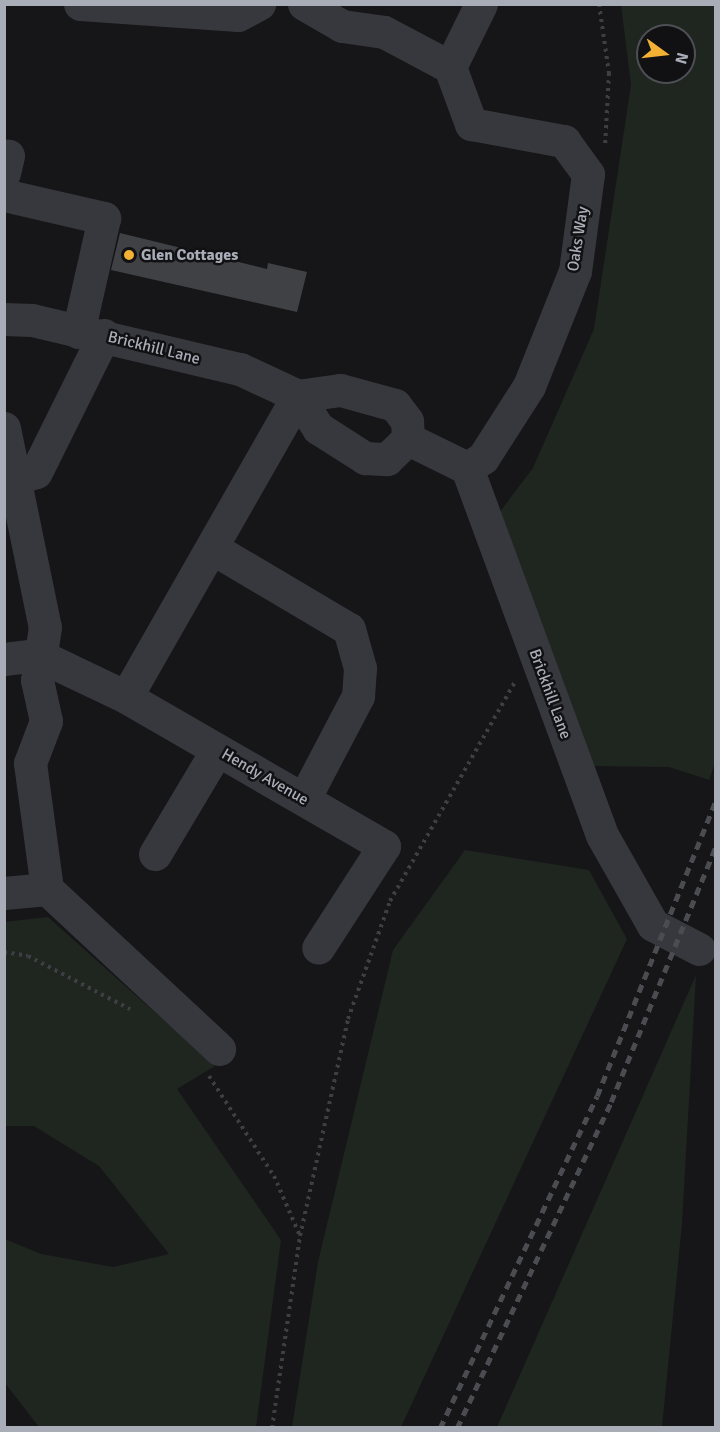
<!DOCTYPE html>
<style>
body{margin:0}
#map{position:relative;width:720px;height:1432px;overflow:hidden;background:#161618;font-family:Signika,sans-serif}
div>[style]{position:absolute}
.green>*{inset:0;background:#1e261f}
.building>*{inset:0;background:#404145}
.path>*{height:4px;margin-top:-2px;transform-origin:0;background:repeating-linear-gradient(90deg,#3d3f44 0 3px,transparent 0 7.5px)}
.minor>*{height:33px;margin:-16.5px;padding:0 16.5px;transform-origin:16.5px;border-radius:16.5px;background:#37383d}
.rail>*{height:4.5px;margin-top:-2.25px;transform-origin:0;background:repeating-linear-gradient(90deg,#4a4c52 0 8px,transparent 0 14px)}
.dots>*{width:16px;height:16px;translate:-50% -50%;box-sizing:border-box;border:3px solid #111113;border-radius:50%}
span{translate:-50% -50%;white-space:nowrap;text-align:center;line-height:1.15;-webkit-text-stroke:5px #111113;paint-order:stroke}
.street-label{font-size:16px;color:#a8adb8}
.poi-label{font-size:16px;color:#a8adb8;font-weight:700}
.left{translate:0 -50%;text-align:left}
.frame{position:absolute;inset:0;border:6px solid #a8adb8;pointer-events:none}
.north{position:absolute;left:636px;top:24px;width:60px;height:60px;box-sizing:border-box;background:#111113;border:2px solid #4d4f55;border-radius:50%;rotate:105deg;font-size:16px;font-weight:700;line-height:24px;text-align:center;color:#a8adb8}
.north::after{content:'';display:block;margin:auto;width:21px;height:27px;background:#f2b134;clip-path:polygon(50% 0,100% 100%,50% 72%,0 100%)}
</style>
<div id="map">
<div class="green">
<i style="clip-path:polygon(evenodd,621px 5px,715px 5px,716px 760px,709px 780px,669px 767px,588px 766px,499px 513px,533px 468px,594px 329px,631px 85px,621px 5px,648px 36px,684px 36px,684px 72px,648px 72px,648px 36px)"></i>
<i style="clip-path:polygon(465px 850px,589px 870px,627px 939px,401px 1427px,292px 1427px,318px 1262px,393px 950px)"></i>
<i style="clip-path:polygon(48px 917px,215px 1066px,177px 1089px,281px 1240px,256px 1427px,39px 1427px,5px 1383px,5px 1239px,41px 1254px,113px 1267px,169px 1254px,99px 1166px,34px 1126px,5px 1126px,5px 922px)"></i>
<i style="clip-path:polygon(696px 975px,682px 1224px,662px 1427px,497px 1427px)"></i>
</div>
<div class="building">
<i style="clip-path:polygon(120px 233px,267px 269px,268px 263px,307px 272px,297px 312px,111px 270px)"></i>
</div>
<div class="path">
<i style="left:599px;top:4px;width:70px;rotate:81.8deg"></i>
<i style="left:609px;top:73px;width:74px;rotate:93.1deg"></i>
<i style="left:4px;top:952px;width:24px;rotate:9deg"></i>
<i style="left:28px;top:956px;width:115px;rotate:27.5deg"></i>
<i style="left:209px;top:1076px;width:119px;rotate:57deg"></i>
<i style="left:274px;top:1176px;width:65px;rotate:66.6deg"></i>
<i style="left:272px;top:1428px;width:194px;rotate:-81.7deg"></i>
<i style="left:300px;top:1236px;width:222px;rotate:-77.5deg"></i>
<i style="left:348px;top:1019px;width:125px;rotate:-70.4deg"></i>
<i style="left:390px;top:901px;width:252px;rotate:-60.3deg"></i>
</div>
<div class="minor">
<i style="left:80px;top:4px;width:158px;rotate:4deg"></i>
<i style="left:238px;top:15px;width:24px;rotate:-28deg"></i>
<i style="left:304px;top:4px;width:44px;rotate:30.1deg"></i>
<i style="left:342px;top:26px;width:42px;rotate:8.1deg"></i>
<i style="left:384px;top:32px;width:75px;rotate:27.9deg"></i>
<i style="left:450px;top:67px;width:61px;rotate:69.8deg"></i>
<i style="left:471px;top:124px;width:95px;rotate:10.4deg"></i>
<i style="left:564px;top:141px;width:41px;rotate:54deg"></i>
<i style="left:588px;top:174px;width:98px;rotate:97.6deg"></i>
<i style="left:575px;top:271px;width:124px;rotate:111.8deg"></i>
<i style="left:529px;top:386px;width:85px;rotate:122.6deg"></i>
<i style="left:483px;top:458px;width:19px;rotate:148deg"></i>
<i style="left:450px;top:67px;width:70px;rotate:-63.8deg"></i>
<i style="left:4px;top:173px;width:18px;rotate:-77deg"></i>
<i style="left:4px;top:195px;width:103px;rotate:13deg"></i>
<i style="left:104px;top:218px;width:117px;rotate:102.8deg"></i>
<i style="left:4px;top:319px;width:28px;rotate:2deg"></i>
<i style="left:32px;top:320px;width:214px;rotate:13.3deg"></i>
<i style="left:240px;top:369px;width:64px;rotate:25deg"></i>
<i style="left:298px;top:396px;width:38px;rotate:58deg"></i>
<i style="left:318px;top:428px;width:56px;rotate:32.6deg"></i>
<i style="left:365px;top:458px;width:22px;rotate:3deg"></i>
<i style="left:387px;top:459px;width:29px;rotate:-44deg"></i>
<i style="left:408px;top:439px;width:18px;rotate:-93deg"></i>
<i style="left:407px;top:421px;width:20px;rotate:-127deg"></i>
<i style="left:395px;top:405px;width:57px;rotate:-164.7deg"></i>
<i style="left:340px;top:390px;width:42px;rotate:171.9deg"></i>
<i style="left:4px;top:428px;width:203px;rotate:78.4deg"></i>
<i style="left:45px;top:627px;width:54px;rotate:98.6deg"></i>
<i style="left:37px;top:680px;width:42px;rotate:77.6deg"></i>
<i style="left:46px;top:721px;width:45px;rotate:110.9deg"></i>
<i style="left:30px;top:763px;width:127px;rotate:82.3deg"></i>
<i style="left:47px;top:889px;width:235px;rotate:42.9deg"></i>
<i style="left:408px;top:439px;width:66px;rotate:26.2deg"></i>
<i style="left:467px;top:468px;width:391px;rotate:69.8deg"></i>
<i style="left:602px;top:835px;width:103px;rotate:60.5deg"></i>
<i style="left:653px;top:925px;width:52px;rotate:27.6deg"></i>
<i style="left:11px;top:480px;width:26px;rotate:-18deg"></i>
<i style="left:36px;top:472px;width:153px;rotate:-63.6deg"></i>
<i style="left:212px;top:548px;width:159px;rotate:30.6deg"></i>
<i style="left:349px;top:629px;width:41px;rotate:74.2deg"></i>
<i style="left:360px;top:668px;width:28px;rotate:94deg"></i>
<i style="left:358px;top:696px;width:116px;rotate:117.7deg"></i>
<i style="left:38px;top:655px;width:98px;rotate:25.5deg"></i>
<i style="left:126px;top:697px;width:298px;rotate:30deg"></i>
<i style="left:384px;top:846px;width:121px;rotate:122.9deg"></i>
<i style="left:4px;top:659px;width:34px;rotate:-7deg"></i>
<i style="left:126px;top:697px;width:347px;rotate:-60.3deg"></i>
<i style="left:155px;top:854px;width:121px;rotate:-59.2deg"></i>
<i style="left:4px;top:893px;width:43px;rotate:-5.3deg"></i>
</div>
<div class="rail">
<i style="left:440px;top:1428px;width:367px;rotate:-64.7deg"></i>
<i style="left:597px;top:1096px;width:319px;rotate:-68.1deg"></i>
<i style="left:457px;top:1428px;width:361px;rotate:-64.7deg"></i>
<i style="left:611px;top:1102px;width:277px;rotate:-67.7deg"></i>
</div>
<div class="dots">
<i style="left:129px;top:255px;background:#f2b134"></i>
</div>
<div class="street-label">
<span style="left:578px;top:239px;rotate:-81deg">Oaks Way</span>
<span style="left:154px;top:348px;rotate:14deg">Brickhill Lane</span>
<span style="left:550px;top:694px;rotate:70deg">Brickhill Lane</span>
<span style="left:265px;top:777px;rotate:30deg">Hendy Avenue</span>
</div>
<div class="poi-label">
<span class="left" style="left:141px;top:255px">Glen Cottages</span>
</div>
<div class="frame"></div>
<div class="north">N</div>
</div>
